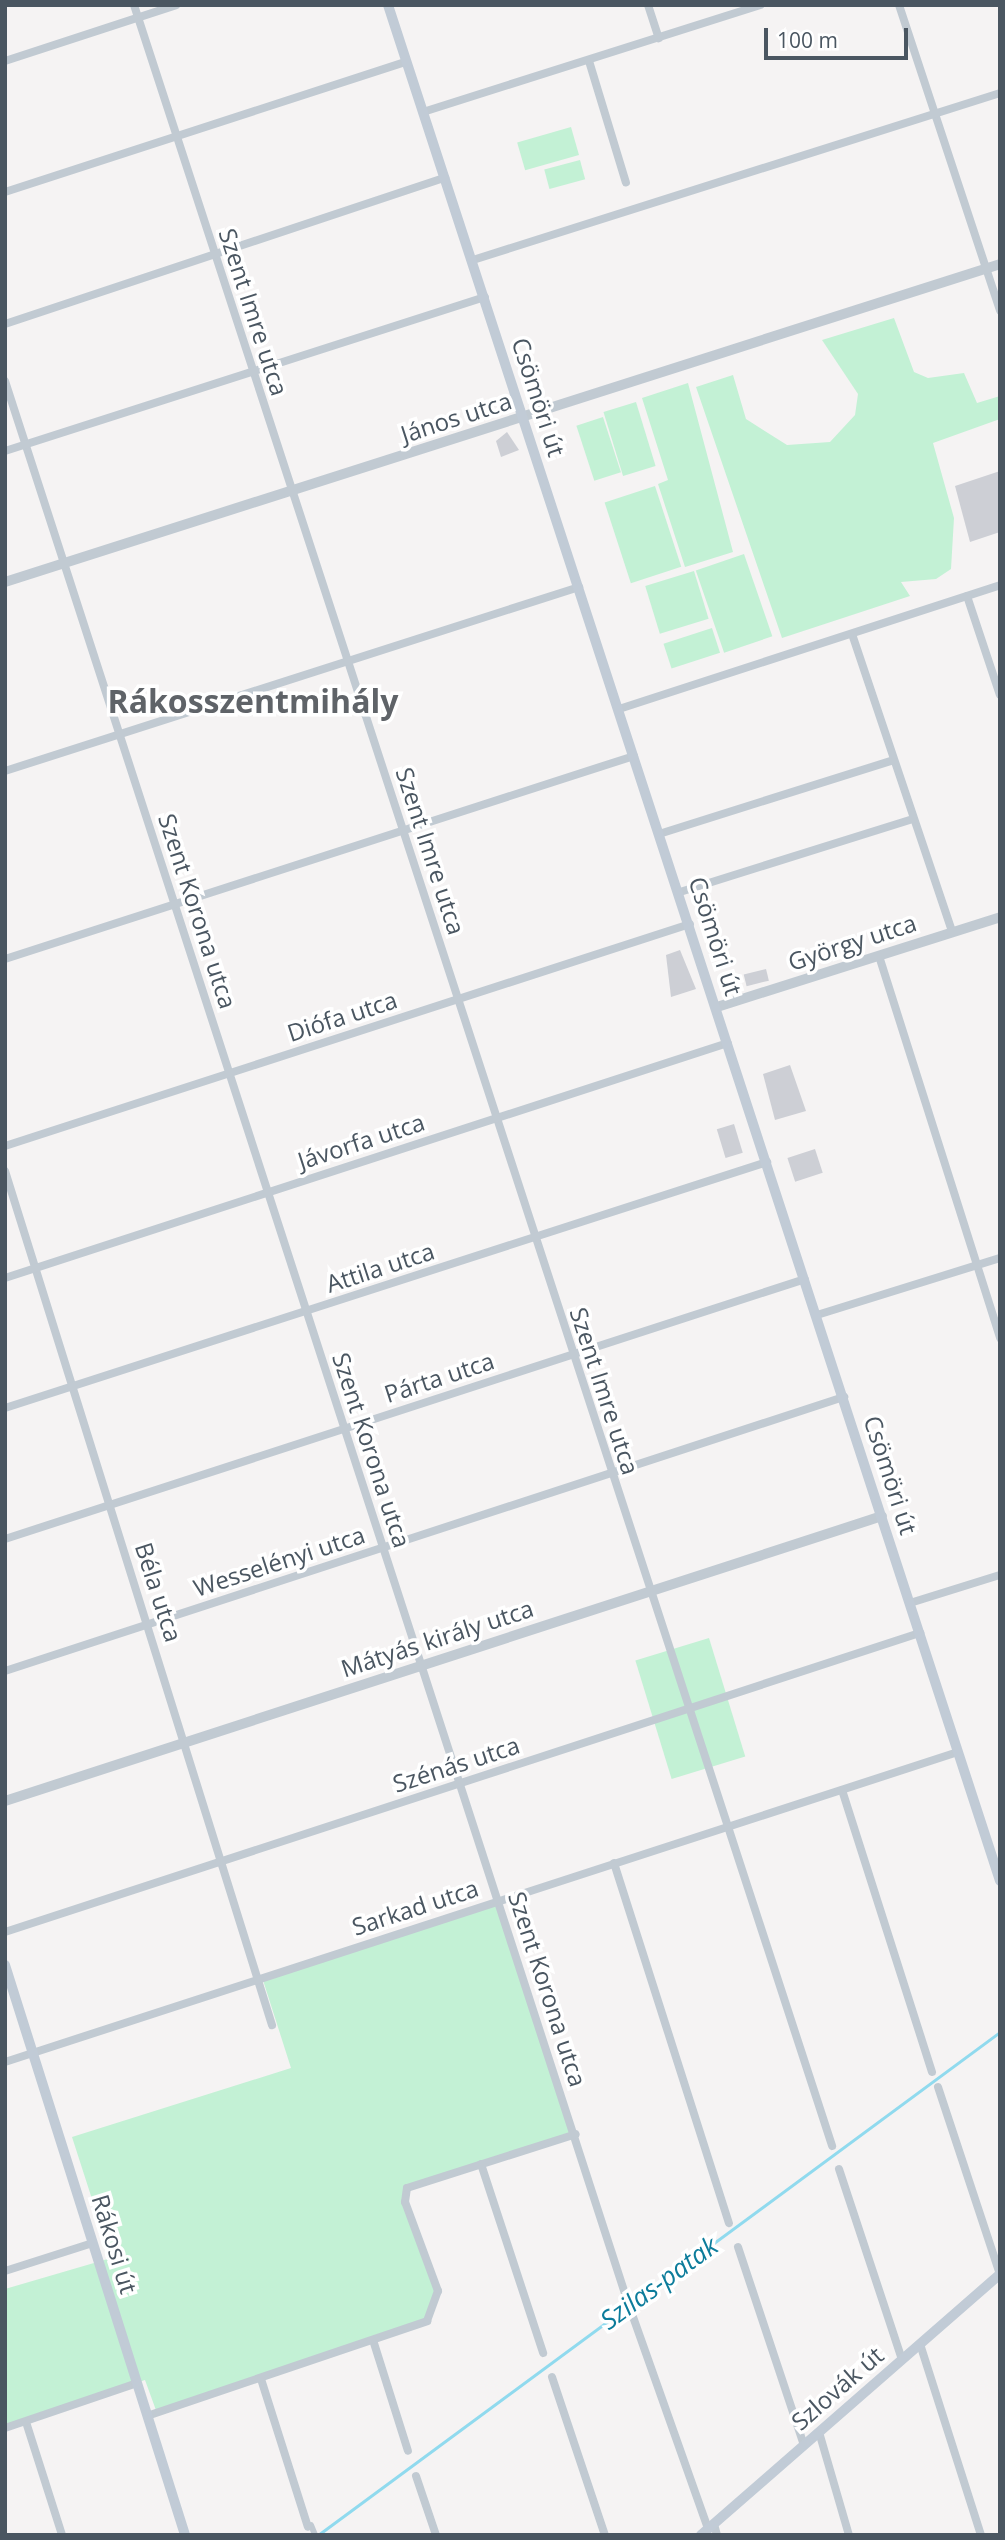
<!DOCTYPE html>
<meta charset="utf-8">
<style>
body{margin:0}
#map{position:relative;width:1005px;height:2540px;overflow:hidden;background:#f5f3f3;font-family:"Open Sans",sans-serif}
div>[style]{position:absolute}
.green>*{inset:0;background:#c3f1d5;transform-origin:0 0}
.stream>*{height:2.5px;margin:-1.25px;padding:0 1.25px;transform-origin:1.25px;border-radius:1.25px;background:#90daee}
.building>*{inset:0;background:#cdcfd5;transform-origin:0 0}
.pedestrian>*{height:6px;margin:-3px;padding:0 3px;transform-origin:3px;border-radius:3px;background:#c1cad2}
.minor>*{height:8px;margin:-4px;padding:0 4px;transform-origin:4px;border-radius:4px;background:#c1cad2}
.tertiary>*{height:10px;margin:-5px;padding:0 5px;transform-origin:5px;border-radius:5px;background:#c1cad2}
.secondary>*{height:10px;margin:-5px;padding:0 5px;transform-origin:5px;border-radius:5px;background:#c1cbd6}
span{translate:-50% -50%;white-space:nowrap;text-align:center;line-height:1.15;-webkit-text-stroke:7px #fff;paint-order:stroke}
.street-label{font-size:24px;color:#4a5661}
.water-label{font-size:26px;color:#0c7c9b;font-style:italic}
.district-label{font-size:32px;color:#5f6368;font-weight:700}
.frame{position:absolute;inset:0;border:7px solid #4a5661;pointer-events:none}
.scale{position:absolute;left:764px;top:28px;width:144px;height:32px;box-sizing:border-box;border:4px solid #4a5661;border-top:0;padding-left:9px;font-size:21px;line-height:24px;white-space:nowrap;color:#4a5661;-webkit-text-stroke:5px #fff;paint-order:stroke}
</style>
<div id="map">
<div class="green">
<i style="left:571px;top:127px;width:29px;height:56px;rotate:74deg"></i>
<i style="left:580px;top:160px;width:20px;height:37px;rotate:75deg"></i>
<i style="clip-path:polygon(894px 318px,914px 372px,928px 378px,964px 373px,977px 403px,1000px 396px,1000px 419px,933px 443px,954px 518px,951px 569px,936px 579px,901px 582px,910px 596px,782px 638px,696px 387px,733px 375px,746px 419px,787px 445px,830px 442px,855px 415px,858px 394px,822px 340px)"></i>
<i style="clip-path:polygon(688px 383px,733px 552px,685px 567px,658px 484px,668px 480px,642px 398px)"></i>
<i style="left:636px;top:402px;width:67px;height:34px;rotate:73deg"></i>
<i style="left:603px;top:417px;width:58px;height:28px;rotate:72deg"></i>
<i style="left:655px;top:486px;width:85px;height:53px;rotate:72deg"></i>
<i style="left:744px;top:554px;width:87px;height:51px;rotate:71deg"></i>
<i style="left:694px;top:571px;width:50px;height:51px;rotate:73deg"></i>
<i style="left:712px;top:628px;width:26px;height:51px;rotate:72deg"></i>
<i style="left:709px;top:1638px;width:124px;height:77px;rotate:73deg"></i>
<i style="clip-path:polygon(499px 1901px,576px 2134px,405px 2192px,438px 2298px,432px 2316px,157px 2413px,145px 2380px,5px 2425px,5px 2289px,111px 2258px,72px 2137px,291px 2068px,262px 1977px)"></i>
</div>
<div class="stream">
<i style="left:318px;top:2535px;width:847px;rotate:-36.41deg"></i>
</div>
<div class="building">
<i style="clip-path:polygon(507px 432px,519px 450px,501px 457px,496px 441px)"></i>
<i style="clip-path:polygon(1000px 471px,1000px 532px,970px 542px,955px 486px)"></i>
<i style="clip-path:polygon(680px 950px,696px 989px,671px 997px,666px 955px)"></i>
<i style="left:766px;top:969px;width:12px;height:23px;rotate:76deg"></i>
<i style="clip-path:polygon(790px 1065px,806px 1111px,775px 1120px,763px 1074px)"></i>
<i style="left:734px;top:1124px;width:30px;height:18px;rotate:73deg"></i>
<i style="left:815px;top:1149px;width:25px;height:29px;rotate:72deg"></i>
</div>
<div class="pedestrian">
<i style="left:311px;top:2525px;width:11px;rotate:68deg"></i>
</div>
<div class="minor">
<i style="left:134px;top:5px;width:2252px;rotate:71.94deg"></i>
<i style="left:648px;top:5px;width:35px;rotate:72deg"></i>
<i style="left:899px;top:5px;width:322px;rotate:71.7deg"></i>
<i style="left:5px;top:61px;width:180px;rotate:-18.1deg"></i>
<i style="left:589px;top:61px;width:127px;rotate:73.1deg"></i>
<i style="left:423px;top:112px;width:354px;rotate:-17.6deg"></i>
<i style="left:5px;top:192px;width:422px;rotate:-18deg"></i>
<i style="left:473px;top:260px;width:553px;rotate:-17.58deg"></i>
<i style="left:5px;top:324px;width:464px;rotate:-18.4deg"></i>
<i style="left:5px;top:381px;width:2014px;rotate:72.04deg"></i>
<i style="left:626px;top:2297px;width:246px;rotate:70.5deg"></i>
<i style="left:5px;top:451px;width:504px;rotate:-17.79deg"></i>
<i style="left:967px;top:596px;width:104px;rotate:71.6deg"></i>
<i style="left:852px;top:634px;width:314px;rotate:71.4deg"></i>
<i style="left:619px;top:709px;width:401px;rotate:-18deg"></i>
<i style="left:5px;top:771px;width:603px;rotate:-17.77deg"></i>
<i style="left:659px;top:834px;width:245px;rotate:-17.5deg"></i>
<i style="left:680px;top:892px;width:244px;rotate:-17.4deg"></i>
<i style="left:879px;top:956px;width:401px;rotate:72.4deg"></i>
<i style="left:5px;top:959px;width:661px;rotate:-17.89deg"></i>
<i style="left:5px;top:1146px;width:720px;rotate:-17.96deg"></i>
<i style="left:5px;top:1171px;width:895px;rotate:72.64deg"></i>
<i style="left:5px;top:1278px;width:760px;rotate:-18.01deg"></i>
<i style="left:817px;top:1315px;width:192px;rotate:-17.3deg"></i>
<i style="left:5px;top:1408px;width:801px;rotate:-17.89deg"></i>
<i style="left:5px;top:1539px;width:841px;rotate:-18deg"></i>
<i style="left:910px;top:1603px;width:94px;rotate:-17.3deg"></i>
<i style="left:5px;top:1671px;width:883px;rotate:-18.09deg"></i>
<i style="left:842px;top:1790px;width:296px;rotate:72.3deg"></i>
<i style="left:614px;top:1863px;width:378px;rotate:72.3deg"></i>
<i style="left:5px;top:1932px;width:963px;rotate:-18.1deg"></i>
<i style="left:5px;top:2062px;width:1002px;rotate:-18.02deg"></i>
<i style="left:938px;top:2087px;width:197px;rotate:71.7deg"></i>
<i style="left:481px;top:2164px;width:199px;rotate:71.8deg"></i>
<i style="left:839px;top:2169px;width:200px;rotate:71.7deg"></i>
<i style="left:738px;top:2247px;width:209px;rotate:71.6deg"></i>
<i style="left:5px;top:2271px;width:92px;rotate:-17.7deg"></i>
<i style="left:373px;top:2340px;width:116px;rotate:72.5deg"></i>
<i style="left:920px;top:2344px;width:201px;rotate:72.3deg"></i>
<i style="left:552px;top:2377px;width:167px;rotate:71.5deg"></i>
<i style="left:261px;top:2379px;width:155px;rotate:72.4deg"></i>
<i style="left:147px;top:2416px;width:296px;rotate:-18.7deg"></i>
<i style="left:427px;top:2321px;width:32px;rotate:-70deg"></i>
<i style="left:438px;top:2291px;width:95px;rotate:-110.3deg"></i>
<i style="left:405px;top:2202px;width:14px;rotate:-82deg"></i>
<i style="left:407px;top:2188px;width:177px;rotate:-17.7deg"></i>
<i style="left:26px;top:2422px;width:119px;rotate:72.3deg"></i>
<i style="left:5px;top:2428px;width:139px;rotate:-18.8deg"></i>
<i style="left:819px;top:2432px;width:107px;rotate:73.8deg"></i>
<i style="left:416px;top:2476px;width:62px;rotate:71.3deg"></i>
<i style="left:714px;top:2524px;width:11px;rotate:75deg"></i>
</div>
<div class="tertiary">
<i style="left:5px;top:582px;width:1045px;rotate:-17.72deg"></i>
<i style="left:717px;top:1007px;width:297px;rotate:-17.6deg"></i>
<i style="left:5px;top:1801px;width:922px;rotate:-18deg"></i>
</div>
<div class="secondary">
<i style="left:388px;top:5px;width:1973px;rotate:71.93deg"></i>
<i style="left:5px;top:1965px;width:598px;rotate:72.47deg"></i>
<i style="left:701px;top:2535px;width:397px;rotate:-41.1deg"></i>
</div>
<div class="street-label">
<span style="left:254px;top:312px;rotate:72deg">Szent Imre utca</span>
<span style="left:539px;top:397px;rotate:72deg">Csömöri út</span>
<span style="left:456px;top:417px;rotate:-18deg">János utca</span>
<span style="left:431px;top:851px;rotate:72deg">Szent Imre utca</span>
<span style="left:198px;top:911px;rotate:72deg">Szent Korona utca</span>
<span style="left:716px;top:936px;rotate:72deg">Csömöri út</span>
<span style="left:852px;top:942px;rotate:-18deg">György utca</span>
<span style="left:342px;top:1016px;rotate:-18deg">Diófa utca</span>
<span style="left:361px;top:1141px;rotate:-18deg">Jávorfa utca</span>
<span style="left:380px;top:1267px;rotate:-18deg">Attila utca</span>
<span style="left:439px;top:1377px;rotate:-18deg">Párta utca</span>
<span style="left:605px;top:1391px;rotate:72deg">Szent Imre utca</span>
<span style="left:372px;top:1450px;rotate:72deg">Szent Korona utca</span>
<span style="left:891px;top:1475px;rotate:72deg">Csömöri út</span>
<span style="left:279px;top:1561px;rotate:-18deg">Wesselényi utca</span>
<span style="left:159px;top:1592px;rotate:72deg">Béla utca</span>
<span style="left:437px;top:1638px;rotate:-18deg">Mátyás király utca</span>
<span style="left:456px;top:1764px;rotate:-18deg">Szénás utca</span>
<span style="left:415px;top:1907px;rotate:-18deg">Sarkad utca</span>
<span style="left:548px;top:1989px;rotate:72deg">Szent Korona utca</span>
<span style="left:115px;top:2244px;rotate:73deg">Rákosi út</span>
<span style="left:837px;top:2388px;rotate:-41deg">Szlovák út</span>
</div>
<div class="water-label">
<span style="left:659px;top:2283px;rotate:-36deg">Szilas-patak</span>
</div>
<div class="district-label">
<span style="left:253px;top:701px">Rákosszentmihály</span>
</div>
<div class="frame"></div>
<div class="scale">100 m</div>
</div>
